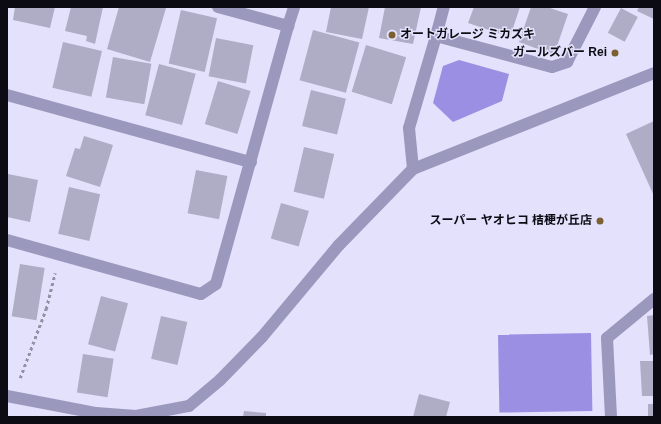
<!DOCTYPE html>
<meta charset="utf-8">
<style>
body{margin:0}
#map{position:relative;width:661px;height:424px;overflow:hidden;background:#e3e1fb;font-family:Arial,"Noto Sans JP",sans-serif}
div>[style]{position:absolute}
.water>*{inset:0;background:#9b8fe4;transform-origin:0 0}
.building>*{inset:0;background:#afadc5;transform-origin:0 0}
.path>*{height:2.5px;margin-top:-1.25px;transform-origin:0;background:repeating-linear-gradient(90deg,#9291a4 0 3px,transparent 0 6px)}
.minor>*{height:12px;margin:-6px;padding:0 6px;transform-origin:6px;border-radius:6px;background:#9b98be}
.tertiary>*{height:12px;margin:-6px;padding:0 6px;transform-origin:6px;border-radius:6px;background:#9b98be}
.dots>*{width:11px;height:11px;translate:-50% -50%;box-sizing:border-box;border:2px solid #e3e1fb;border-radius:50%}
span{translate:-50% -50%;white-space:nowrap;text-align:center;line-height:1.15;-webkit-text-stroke:3px #e3e1fb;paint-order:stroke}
.poi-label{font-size:12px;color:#0c0b13;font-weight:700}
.left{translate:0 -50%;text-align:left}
.right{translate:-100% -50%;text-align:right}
.frame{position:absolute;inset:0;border:8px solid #0c0b13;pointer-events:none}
</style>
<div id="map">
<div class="water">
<i style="clip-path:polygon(459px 60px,509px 74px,502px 101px,453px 122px,433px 103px,443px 66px)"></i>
<i style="left:591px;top:333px;width:78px;height:93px;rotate:89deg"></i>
</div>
<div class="building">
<i style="clip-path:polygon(15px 7px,55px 7px,50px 28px,13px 20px)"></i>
<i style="clip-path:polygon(71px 7px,103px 7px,95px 44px,86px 41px,87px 36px,65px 31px)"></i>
<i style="clip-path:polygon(119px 7px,166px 8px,150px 62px,107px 49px)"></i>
<i style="clip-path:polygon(331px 7px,369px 7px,362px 39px,326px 32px)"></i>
<i style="clip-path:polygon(385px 7px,421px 7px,413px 44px,379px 38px)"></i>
<i style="clip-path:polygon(474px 7px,520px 7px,510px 37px,468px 23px)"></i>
<i style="clip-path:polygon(531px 7px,547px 7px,568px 14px,554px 55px,519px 42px)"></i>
<i style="clip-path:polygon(639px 7px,654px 7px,654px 19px,637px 11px)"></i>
<i style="left:621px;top:8px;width:19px;height:28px;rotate:28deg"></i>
<i style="left:181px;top:10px;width:37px;height:55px;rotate:13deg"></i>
<i style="left:313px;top:30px;width:48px;height:52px;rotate:15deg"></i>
<i style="left:216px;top:38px;width:38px;height:39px;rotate:11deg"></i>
<i style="left:63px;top:42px;width:40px;height:47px;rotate:13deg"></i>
<i style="left:366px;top:45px;width:42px;height:49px;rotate:17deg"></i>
<i style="left:113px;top:57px;width:39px;height:41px;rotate:10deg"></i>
<i style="left:159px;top:64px;width:38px;height:53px;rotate:15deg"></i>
<i style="left:218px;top:81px;width:34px;height:45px;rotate:17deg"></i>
<i style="left:311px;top:90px;width:36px;height:37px;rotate:14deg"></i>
<i style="clip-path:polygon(654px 121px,654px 196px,626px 134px)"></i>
<i style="clip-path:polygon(84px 136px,113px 145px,100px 187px,66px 176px,75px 148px,80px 149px)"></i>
<i style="left:304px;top:147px;width:31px;height:46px;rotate:13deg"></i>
<i style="left:196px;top:170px;width:32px;height:44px;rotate:11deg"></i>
<i style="clip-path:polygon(8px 174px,38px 180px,30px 222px,7px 217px)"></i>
<i style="left:69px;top:187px;width:32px;height:48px;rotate:13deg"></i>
<i style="left:281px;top:203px;width:29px;height:37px;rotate:16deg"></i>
<i style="left:20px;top:264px;width:25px;height:53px;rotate:9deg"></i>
<i style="left:101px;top:296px;width:28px;height:50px;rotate:15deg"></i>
<i style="clip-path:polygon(654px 315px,654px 354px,650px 355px,647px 316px)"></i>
<i style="left:161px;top:316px;width:27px;height:44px;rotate:13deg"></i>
<i style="left:83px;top:354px;width:31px;height:39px;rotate:9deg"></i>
<i style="clip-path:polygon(640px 361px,654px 361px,654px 396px,642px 396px)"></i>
<i style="clip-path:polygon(419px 394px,450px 402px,446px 417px,413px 417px)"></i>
<i style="left:648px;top:404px;width:6px;height:13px"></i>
<i style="clip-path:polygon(244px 411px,266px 413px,266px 417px,243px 417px)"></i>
</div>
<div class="path">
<i style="left:20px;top:378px;width:74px;rotate:-69.4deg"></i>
<i style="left:46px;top:309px;width:37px;rotate:-76deg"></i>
</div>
<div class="minor">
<i style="left:218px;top:7px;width:73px;rotate:15.2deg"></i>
<i style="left:288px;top:26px;width:20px;rotate:-72deg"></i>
<i style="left:436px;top:36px;width:30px;rotate:-75deg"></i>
<i style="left:7px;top:95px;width:253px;rotate:15.4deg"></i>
<i style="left:413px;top:169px;width:41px;rotate:-95.6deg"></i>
<i style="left:409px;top:128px;width:96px;rotate:-73.6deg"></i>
<i style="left:436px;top:36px;width:120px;rotate:15deg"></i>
<i style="left:552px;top:67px;width:16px;rotate:-18deg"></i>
<i style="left:567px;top:62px;width:62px;rotate:-63deg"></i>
<i style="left:7px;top:240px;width:201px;rotate:15.6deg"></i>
<i style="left:201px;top:294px;width:18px;rotate:-34deg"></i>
<i style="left:216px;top:284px;width:268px;rotate:-74.4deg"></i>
<i style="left:611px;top:417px;width:79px;rotate:-92.9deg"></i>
<i style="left:607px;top:338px;width:61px;rotate:-39.7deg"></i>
</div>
<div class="tertiary">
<i style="left:7px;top:396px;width:91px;rotate:10.8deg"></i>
<i style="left:96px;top:413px;width:40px;rotate:4.3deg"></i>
<i style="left:136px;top:416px;width:54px;rotate:-10.7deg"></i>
<i style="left:189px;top:406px;width:40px;rotate:-40deg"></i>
<i style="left:220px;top:380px;width:60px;rotate:-45.7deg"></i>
<i style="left:262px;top:337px;width:120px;rotate:-50.1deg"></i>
<i style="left:339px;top:245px;width:106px;rotate:-45.8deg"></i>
<i style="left:413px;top:169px;width:259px;rotate:-21.7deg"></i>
</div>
<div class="dots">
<i style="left:392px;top:35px;background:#7b6032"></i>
<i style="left:615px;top:53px;background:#7b6032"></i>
<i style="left:600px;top:221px;background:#7b6032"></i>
</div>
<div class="poi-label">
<span class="left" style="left:400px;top:35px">オートガレージ ミカズキ</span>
<span class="right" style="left:607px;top:53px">ガールズバー Rei</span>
<span class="right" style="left:592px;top:221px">スーパー ヤオヒコ 桔梗が丘店</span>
</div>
<div class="frame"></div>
</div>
